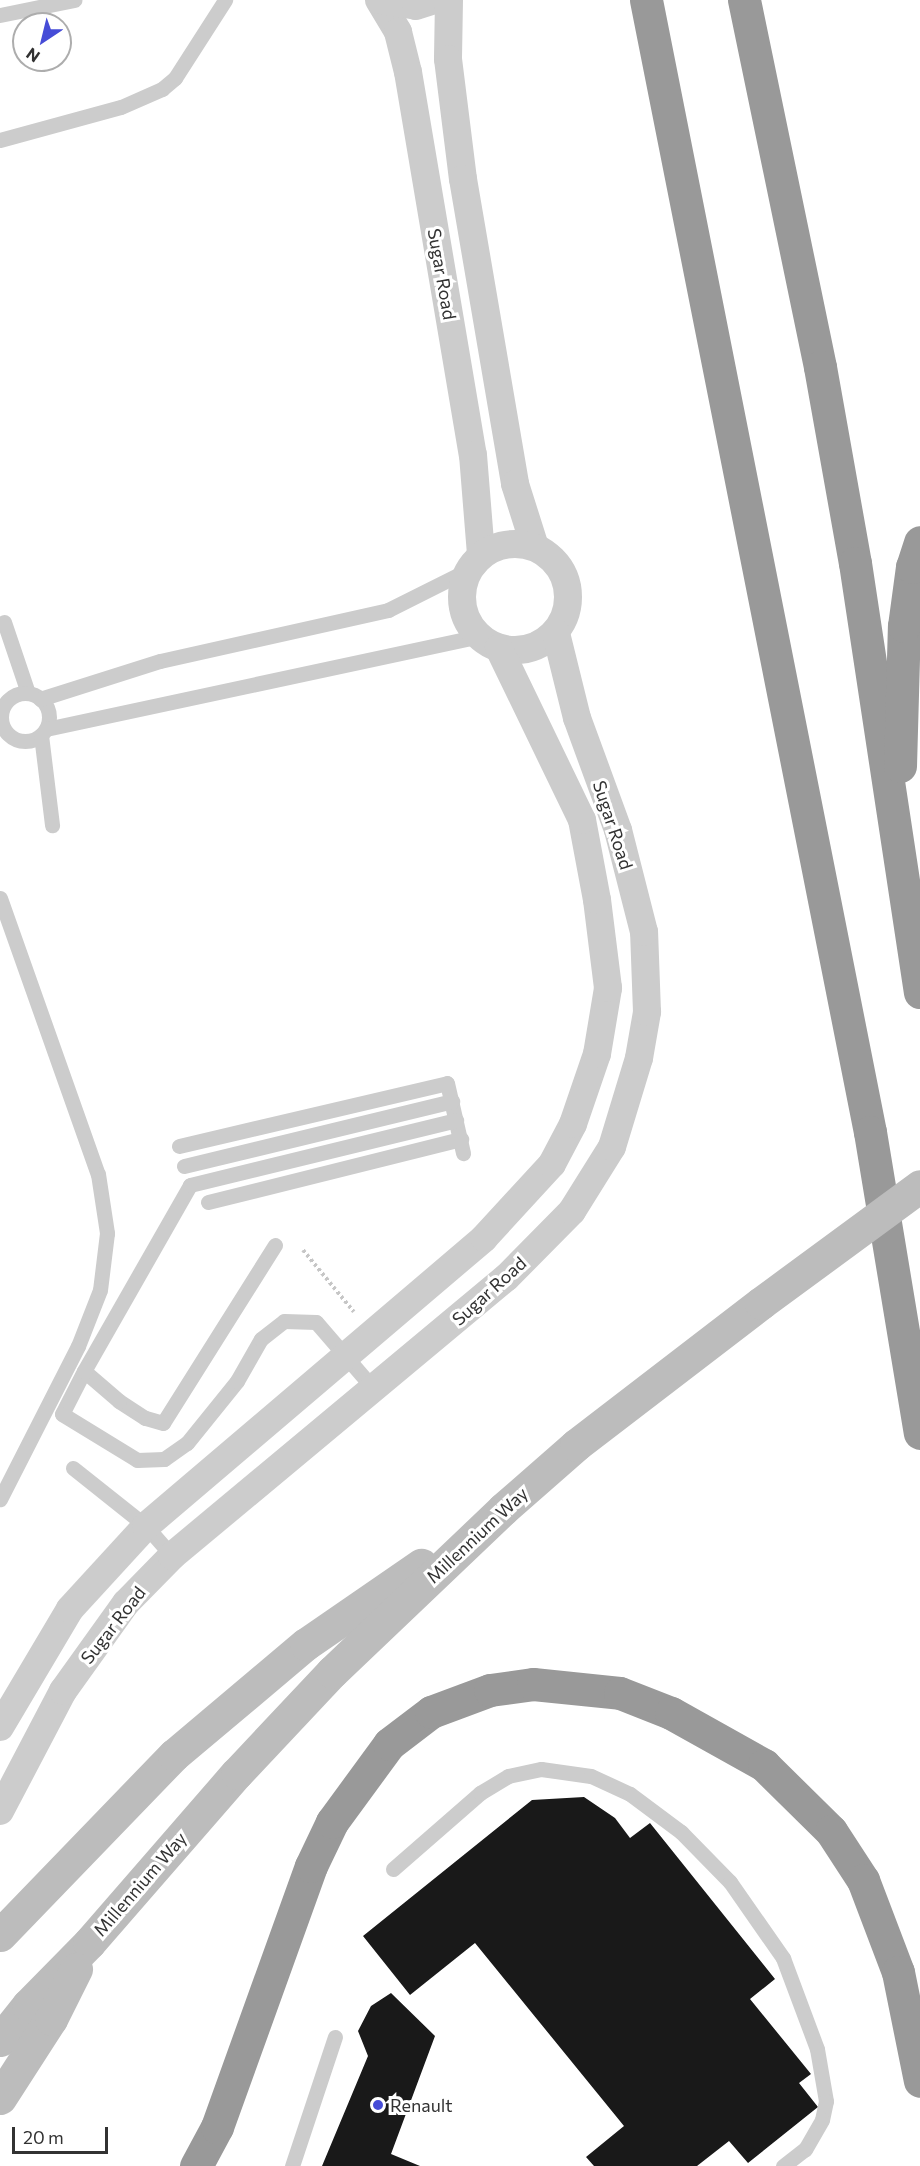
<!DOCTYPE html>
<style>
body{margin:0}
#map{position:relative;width:920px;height:2166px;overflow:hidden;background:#fff;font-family:Commissioner,sans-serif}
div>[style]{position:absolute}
.building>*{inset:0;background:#191919}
.path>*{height:4px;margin-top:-2px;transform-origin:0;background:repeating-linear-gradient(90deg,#c6c6c6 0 3px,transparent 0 6px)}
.lane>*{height:15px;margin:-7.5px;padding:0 7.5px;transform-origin:7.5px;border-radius:7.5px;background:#ccc}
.lane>.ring{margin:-7.5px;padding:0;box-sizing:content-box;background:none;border:15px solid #ccc;border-radius:50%}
.street>*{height:28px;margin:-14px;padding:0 14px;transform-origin:14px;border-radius:14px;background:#ccc}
.street>.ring{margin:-14px;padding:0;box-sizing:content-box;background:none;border:28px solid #ccc;border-radius:50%}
.secondary>*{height:33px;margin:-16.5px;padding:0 16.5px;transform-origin:16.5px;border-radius:16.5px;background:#bcbcbc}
.highway>*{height:33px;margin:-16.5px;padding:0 16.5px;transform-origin:16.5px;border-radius:16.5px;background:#999}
.secondary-bridge>*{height:33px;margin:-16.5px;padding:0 16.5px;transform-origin:16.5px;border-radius:16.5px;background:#bcbcbc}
.dots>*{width:16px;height:16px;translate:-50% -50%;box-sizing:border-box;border:3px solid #fff;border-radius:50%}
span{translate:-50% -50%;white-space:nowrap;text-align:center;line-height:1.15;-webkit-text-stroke:6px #fff;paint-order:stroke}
.street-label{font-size:18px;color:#323232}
.poi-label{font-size:18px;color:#323232}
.left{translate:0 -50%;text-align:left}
.north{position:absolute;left:12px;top:12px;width:60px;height:60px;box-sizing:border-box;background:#fff;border:2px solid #adadad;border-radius:50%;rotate:215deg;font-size:16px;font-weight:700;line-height:24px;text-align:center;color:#323232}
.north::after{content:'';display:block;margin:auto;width:21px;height:27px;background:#464cd7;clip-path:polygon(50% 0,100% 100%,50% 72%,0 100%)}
.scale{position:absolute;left:12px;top:2127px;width:96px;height:27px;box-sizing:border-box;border:3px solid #323232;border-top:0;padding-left:8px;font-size:18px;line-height:21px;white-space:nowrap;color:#323232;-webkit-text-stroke:4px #fff;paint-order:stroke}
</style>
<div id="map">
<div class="building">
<i style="clip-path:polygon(584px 1797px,615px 1818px,630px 1838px,650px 1823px,775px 1979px,750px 1999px,811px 2074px,799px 2083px,818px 2107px,748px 2163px,729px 2141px,697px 2166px,594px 2166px,586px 2157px,624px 2126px,475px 1943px,410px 1995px,363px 1936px,532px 1800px)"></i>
<i style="clip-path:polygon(391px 1993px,435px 2036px,391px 2154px,420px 2166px,322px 2166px,368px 2056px,358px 2031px,371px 2006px)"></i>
</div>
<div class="path">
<i style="left:303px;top:1250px;width:80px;rotate:50.6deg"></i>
</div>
<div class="lane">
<i style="left:0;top:15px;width:76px;rotate:-11.5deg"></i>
<i style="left:0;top:140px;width:125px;rotate:-15.3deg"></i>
<i style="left:121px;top:107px;width:45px;rotate:-23.7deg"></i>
<i style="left:162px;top:89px;width:17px;rotate:-40deg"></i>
<i style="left:175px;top:78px;width:93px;rotate:-57.3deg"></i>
<i style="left:4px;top:622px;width:75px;rotate:71.3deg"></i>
<i class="ring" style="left:1px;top:693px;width:33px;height:33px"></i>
<i style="left:40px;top:699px;width:126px;rotate:-17.6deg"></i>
<i style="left:160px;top:661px;width:234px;rotate:-12.6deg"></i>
<i style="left:388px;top:610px;width:89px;rotate:-26.6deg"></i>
<i style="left:46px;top:729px;width:442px;rotate:-12.1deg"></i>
<i style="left:41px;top:735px;width:91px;rotate:83deg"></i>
<i style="left:0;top:898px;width:293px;rotate:70.5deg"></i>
<i style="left:98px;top:1174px;width:60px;rotate:81.3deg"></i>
<i style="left:107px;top:1233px;width:57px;rotate:97deg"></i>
<i style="left:100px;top:1290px;width:60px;rotate:111.4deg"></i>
<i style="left:78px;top:1346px;width:172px;rotate:117deg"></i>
<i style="left:179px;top:1146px;width:275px;rotate:-13.2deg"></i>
<i style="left:447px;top:1083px;width:72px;rotate:77.1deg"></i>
<i style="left:184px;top:1166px;width:276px;rotate:-13.6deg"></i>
<i style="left:208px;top:1202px;width:261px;rotate:-14deg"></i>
<i style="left:275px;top:1245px;width:210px;rotate:122.2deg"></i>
<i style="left:163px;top:1423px;width:19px;rotate:-164deg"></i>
<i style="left:145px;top:1418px;width:31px;rotate:-147deg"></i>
<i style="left:119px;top:1401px;width:46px;rotate:-139.4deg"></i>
<i style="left:84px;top:1371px;width:48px;rotate:117.1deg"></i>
<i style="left:62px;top:1414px;width:88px;rotate:31.5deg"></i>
<i style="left:137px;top:1460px;width:27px;rotate:-2deg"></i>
<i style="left:164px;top:1459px;width:28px;rotate:-35deg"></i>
<i style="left:187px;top:1443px;width:80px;rotate:-51.1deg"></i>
<i style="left:237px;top:1381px;width:48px;rotate:-60.3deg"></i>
<i style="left:261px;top:1339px;width:29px;rotate:-38deg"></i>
<i style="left:284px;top:1321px;width:32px;rotate:2deg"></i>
<i style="left:316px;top:1322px;width:87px;rotate:49.2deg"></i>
<i style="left:84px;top:1371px;width:214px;rotate:-60.3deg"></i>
<i style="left:190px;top:1185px;width:274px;rotate:-13.7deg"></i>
<i style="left:73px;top:1468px;width:93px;rotate:38.5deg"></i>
<i style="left:146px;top:1526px;width:40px;rotate:49deg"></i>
<i style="left:393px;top:1869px;width:116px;rotate:-41.1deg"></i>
<i style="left:480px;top:1793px;width:33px;rotate:-31deg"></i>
<i style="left:508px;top:1776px;width:34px;rotate:-12deg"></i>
<i style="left:541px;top:1769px;width:50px;rotate:8deg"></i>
<i style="left:591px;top:1776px;width:43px;rotate:24.8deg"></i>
<i style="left:630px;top:1794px;width:64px;rotate:36.7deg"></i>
<i style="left:681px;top:1832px;width:70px;rotate:45.6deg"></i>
<i style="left:730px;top:1882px;width:93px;rotate:55.1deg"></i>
<i style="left:783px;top:1958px;width:97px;rotate:69.5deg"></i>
<i style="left:817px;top:2049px;width:53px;rotate:80.2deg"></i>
<i style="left:826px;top:2101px;width:19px;rotate:102deg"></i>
<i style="left:822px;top:2120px;width:34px;rotate:120deg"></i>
<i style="left:805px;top:2149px;width:28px;rotate:142deg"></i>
<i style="left:292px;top:2166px;width:136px;rotate:-71.6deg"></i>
</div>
<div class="street">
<i style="left:379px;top:0;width:37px;rotate:59deg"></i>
<i style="left:398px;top:32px;width:41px;rotate:76deg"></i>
<i style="left:408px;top:72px;width:388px;rotate:80.4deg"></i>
<i style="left:473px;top:455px;width:100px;rotate:85.4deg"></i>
<i style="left:380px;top:0;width:36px;rotate:9deg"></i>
<i style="left:416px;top:6px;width:19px;rotate:-18deg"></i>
<i style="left:449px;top:0;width:59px;rotate:91deg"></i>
<i style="left:448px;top:59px;width:121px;rotate:82.9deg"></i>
<i style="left:463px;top:179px;width:309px;rotate:80.3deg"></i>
<i style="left:515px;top:484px;width:66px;rotate:72.4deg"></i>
<i class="ring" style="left:462px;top:544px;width:78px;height:78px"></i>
<i style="left:0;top:1727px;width:137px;rotate:-59.3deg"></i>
<i style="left:70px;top:1609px;width:113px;rotate:-47.5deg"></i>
<i style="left:146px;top:1526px;width:444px;rotate:-40.4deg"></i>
<i style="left:484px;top:1238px;width:100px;rotate:-47.4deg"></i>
<i style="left:552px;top:1164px;width:45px;rotate:-62.3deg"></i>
<i style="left:573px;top:1124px;width:74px;rotate:-71.1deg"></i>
<i style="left:597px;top:1054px;width:67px;rotate:-80.5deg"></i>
<i style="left:608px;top:988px;width:89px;rotate:-97.1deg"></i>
<i style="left:597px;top:900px;width:81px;rotate:-100.6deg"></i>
<i style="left:582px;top:820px;width:191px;rotate:-115.8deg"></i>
<i style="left:0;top:1811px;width:136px;rotate:-62.3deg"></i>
<i style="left:63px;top:1691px;width:108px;rotate:-54.4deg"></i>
<i style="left:126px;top:1603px;width:66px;rotate:-45.6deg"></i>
<i style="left:172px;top:1556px;width:435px;rotate:-39.8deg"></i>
<i style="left:506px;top:1278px;width:94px;rotate:-45.4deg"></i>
<i style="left:572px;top:1211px;width:75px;rotate:-58deg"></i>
<i style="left:612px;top:1147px;width:93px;rotate:-73.1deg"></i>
<i style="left:639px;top:1058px;width:47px;rotate:-80.1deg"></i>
<i style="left:647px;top:1012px;width:80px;rotate:-92.1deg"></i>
<i style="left:644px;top:932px;width:105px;rotate:-104.3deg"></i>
<i style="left:618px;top:830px;width:119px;rotate:-110.1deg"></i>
<i style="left:577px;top:718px;width:88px;rotate:-103.9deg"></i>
</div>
<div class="secondary">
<i style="left:0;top:1935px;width:250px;rotate:-46deg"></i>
<i style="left:174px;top:1755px;width:172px;rotate:-40.1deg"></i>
<i style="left:306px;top:1644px;width:140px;rotate:-34.5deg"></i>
<i style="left:0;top:2040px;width:45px;rotate:-51.3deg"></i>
<i style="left:28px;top:2005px;width:87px;rotate:-45.5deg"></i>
<i style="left:89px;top:1943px;width:225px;rotate:-49deg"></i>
<i style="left:237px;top:1773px;width:139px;rotate:-46.8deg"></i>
<i style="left:332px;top:1672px;width:236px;rotate:-43.6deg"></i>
<i style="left:503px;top:1509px;width:97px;rotate:-41.2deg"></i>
<i style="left:576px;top:1445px;width:233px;rotate:-37.5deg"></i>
<i style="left:0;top:2098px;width:94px;rotate:-57.2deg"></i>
<i style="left:51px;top:2019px;width:56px;rotate:-63.4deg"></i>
</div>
<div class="highway">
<i style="left:646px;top:0;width:1154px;rotate:78.81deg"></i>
<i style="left:870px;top:1132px;width:305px;rotate:80.6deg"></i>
<i style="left:744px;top:0;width:375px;rotate:78.3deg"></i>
<i style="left:820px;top:367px;width:199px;rotate:79.9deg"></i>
<i style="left:855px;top:563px;width:434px;rotate:81.4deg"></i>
<i style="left:900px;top:766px;width:140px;rotate:-88.4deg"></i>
<i style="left:904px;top:626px;width:60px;rotate:-82.3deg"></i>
<i style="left:912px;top:567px;width:26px;rotate:-72deg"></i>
<i style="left:196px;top:2166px;width:44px;rotate:-61.7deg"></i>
<i style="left:217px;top:2127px;width:277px;rotate:-70.2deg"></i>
<i style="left:311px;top:1866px;width:49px;rotate:-64.5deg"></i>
<i style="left:332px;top:1822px;width:97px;rotate:-53.8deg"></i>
<i style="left:389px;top:1744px;width:53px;rotate:-37.3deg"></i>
<i style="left:431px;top:1712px;width:63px;rotate:-20.4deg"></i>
<i style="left:490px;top:1690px;width:43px;rotate:-7.9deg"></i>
<i style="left:533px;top:1684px;width:87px;rotate:5.9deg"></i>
<i style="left:620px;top:1693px;width:55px;rotate:21.4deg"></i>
<i style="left:671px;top:1713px;width:107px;rotate:29.2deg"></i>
<i style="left:764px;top:1765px;width:94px;rotate:44.6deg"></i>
<i style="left:831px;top:1831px;width:59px;rotate:56.9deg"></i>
<i style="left:863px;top:1880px;width:98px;rotate:69.2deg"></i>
<i style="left:898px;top:1972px;width:111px;rotate:78.6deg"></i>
</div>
<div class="secondary-bridge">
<i style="left:761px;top:1303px;width:197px;rotate:-36.3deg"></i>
</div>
<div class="dots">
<i style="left:378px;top:2105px;background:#464cd7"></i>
</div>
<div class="street-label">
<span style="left:442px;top:274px;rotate:80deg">Sugar Road</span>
<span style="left:613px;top:825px;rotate:72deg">Sugar Road</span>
<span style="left:489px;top:1291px;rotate:-42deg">Sugar Road</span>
<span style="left:477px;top:1535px;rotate:-43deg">Millennium Way</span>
<span style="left:113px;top:1625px;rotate:-52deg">Sugar Road</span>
<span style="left:140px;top:1884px;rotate:-49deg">Millennium Way</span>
</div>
<div class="poi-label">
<span class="left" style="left:390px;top:2105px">Renault</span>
</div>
<div class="north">N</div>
<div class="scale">20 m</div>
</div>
